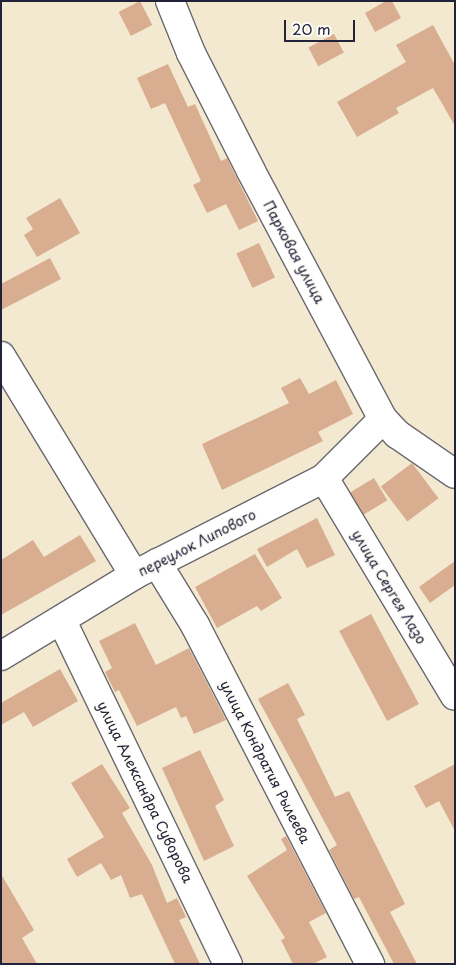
<!DOCTYPE html>
<meta charset="utf-8">
<style>
body{margin:0}
#map{position:relative;width:456px;height:965px;overflow:hidden;background:#f2e9d0;font-family:"Playpen Sans",sans-serif}
div>[style]{position:absolute}
.building>*{inset:0;background:#d9ad90;transform-origin:0 0}
.roads{filter:drop-shadow(1px 0 #6b686f) drop-shadow(-1px 0 #6b686f) drop-shadow(0 1px #6b686f) drop-shadow(0 -1px #6b686f)}
.minor>*{height:28px;margin:-14px;padding:0 14px;transform-origin:14px;border-radius:14px;background:#fff}
span{translate:-50% -50%;white-space:nowrap;text-align:center;line-height:1.15;-webkit-text-stroke:4px #fdfcf7;paint-order:stroke}
.street-label{font-size:14px;color:#22223b}
.frame{position:absolute;inset:0;border:2px solid #22223b;pointer-events:none}
.scale{position:absolute;left:284px;top:20px;width:71px;height:22px;box-sizing:border-box;border:2px solid #22223b;border-top:0;padding-left:6px;font-size:15px;line-height:18px;white-space:nowrap;color:#22223b;-webkit-text-stroke:4px #fdfcf7;paint-order:stroke}
</style>
<div id="map">
<div class="building">
<i style="left:140px;top:1px;width:27px;height:24px;rotate:63deg"></i>
<i style="clip-path:polygon(386px 1px,392px 1px,401px 18px,375px 32px,365px 13px)"></i>
<i style="clip-path:polygon(433px 25px,455px 65px,455px 126px,433px 88px,396px 108px,399px 113px,357px 137px,337px 102px,406px 62px,396px 45px)"></i>
<i style="left:334px;top:34px;width:21px;height:29px;rotate:62deg"></i>
<i style="clip-path:polygon(168px 64px,188px 107px,195px 104px,221px 161px,227px 158px,258px 221px,239px 230px,226px 204px,207px 213px,193px 185px,201px 181px,165px 103px,151px 109px,137px 78px)"></i>
<i style="clip-path:polygon(60px 198px,80px 233px,37px 257px,24px 235px,33px 229px,26px 218px)"></i>
<i style="left:259px;top:243px;width:38px;height:25px;rotate:65deg"></i>
<i style="clip-path:polygon(50px 258px,61px 279px,1px 310px,1px 284px)"></i>
<i style="clip-path:polygon(300px 378px,309px 394px,336px 380px,353px 414px,318px 432px,323px 441px,222px 490px,202px 444px,289px 403px,281px 388px)"></i>
<i style="left:412px;top:463px;width:44px;height:39px;rotate:53deg"></i>
<i style="left:374px;top:478px;width:26px;height:28px;rotate:59deg"></i>
<i style="clip-path:polygon(317px 518px,335px 555px,307px 568px,297px 549px,267px 567px,257px 549px)"></i>
<i style="clip-path:polygon(80px 535px,96px 561px,1px 615px,1px 560px,33px 540px,44px 557px)"></i>
<i style="clip-path:polygon(255px 554px,282px 598px,261px 611px,257px 606px,217px 628px,195px 587px)"></i>
<i style="clip-path:polygon(455px 561px,455px 585px,430px 603px,419px 587px)"></i>
<i style="left:371px;top:614px;width:102px;height:36px;rotate:62deg"></i>
<i style="clip-path:polygon(135px 623px,156px 665px,189px 648px,226px 720px,194px 734px,186px 716px,181px 718px,176px 707px,137px 726px,119px 690px,115px 692px,105px 672px,112px 668px,99px 641px)"></i>
<i style="clip-path:polygon(60px 669px,78px 701px,33px 727px,24px 712px,1px 725px,1px 703px)"></i>
<i style="clip-path:polygon(288px 683px,305px 715px,297px 719px,335px 797px,349px 791px,405px 904px,390px 912px,417px 964px,394px 964px,359px 897px,354px 899px,329px 850px,337px 845px,258px 699px)"></i>
<i style="clip-path:polygon(200px 750px,224px 800px,215px 806px,234px 846px,204px 861px,162px 768px)"></i>
<i style="clip-path:polygon(102px 764px,130px 808px,122px 813px,152px 865px,167px 903px,177px 898px,186px 917px,179px 920px,200px 964px,175px 964px,142px 894px,130px 898px,121px 875px,111px 880px,101px 863px,77px 877px,67px 859px,104px 837px,71px 783px)"></i>
<i style="clip-path:polygon(455px 764px,455px 831px,439px 801px,426px 808px,414px 786px)"></i>
<i style="clip-path:polygon(286px 836px,326px 913px,309px 922px,327px 957px,313px 964px,293px 964px,281px 940px,285px 938px,247px 876px,287px 850px,281px 839px)"></i>
<i style="clip-path:polygon(1px 874px,34px 930px,22px 938px,37px 964px,1px 964px)"></i>
</div>
<div class="roads">
<div class="minor">
<i style="left:170px;top:1px;width:56px;rotate:68deg"></i>
<i style="left:191px;top:53px;width:132px;rotate:63deg"></i>
<i style="left:251px;top:171px;width:281px;rotate:62deg"></i>
<i style="left:383px;top:419px;width:21px;rotate:47deg"></i>
<i style="left:397px;top:434px;width:70px;rotate:34.6deg"></i>
<i style="left:1px;top:356px;width:256px;rotate:58.7deg"></i>
<i style="left:324px;top:478px;width:254px;rotate:59deg"></i>
<i style="left:157px;top:563px;width:73px;rotate:58.5deg"></i>
<i style="left:195px;top:625px;width:382px;rotate:62.7deg"></i>
<i style="left:62px;top:621px;width:381px;rotate:64.2deg"></i>
<i style="left:1px;top:656px;width:156px;rotate:-31.3deg"></i>
<i style="left:134px;top:575px;width:213px;rotate:-27deg"></i>
<i style="left:324px;top:478px;width:83px;rotate:-45deg"></i>
</div>
</div>
<div class="street-label">
<span style="left:294px;top:252px;rotate:62deg">Парковая улица</span>
<span style="left:197px;top:543px;rotate:-27deg">переулок Липового</span>
<span style="left:389px;top:587px;rotate:59deg">улица Сергея Лазо</span>
<span style="left:265px;top:762px;rotate:63deg">улица Кондратия Рылеева</span>
<span style="left:145px;top:792px;rotate:64deg">улица Александра Суворова</span>
</div>
<div class="frame"></div>
<div class="scale">20 m</div>
</div>
